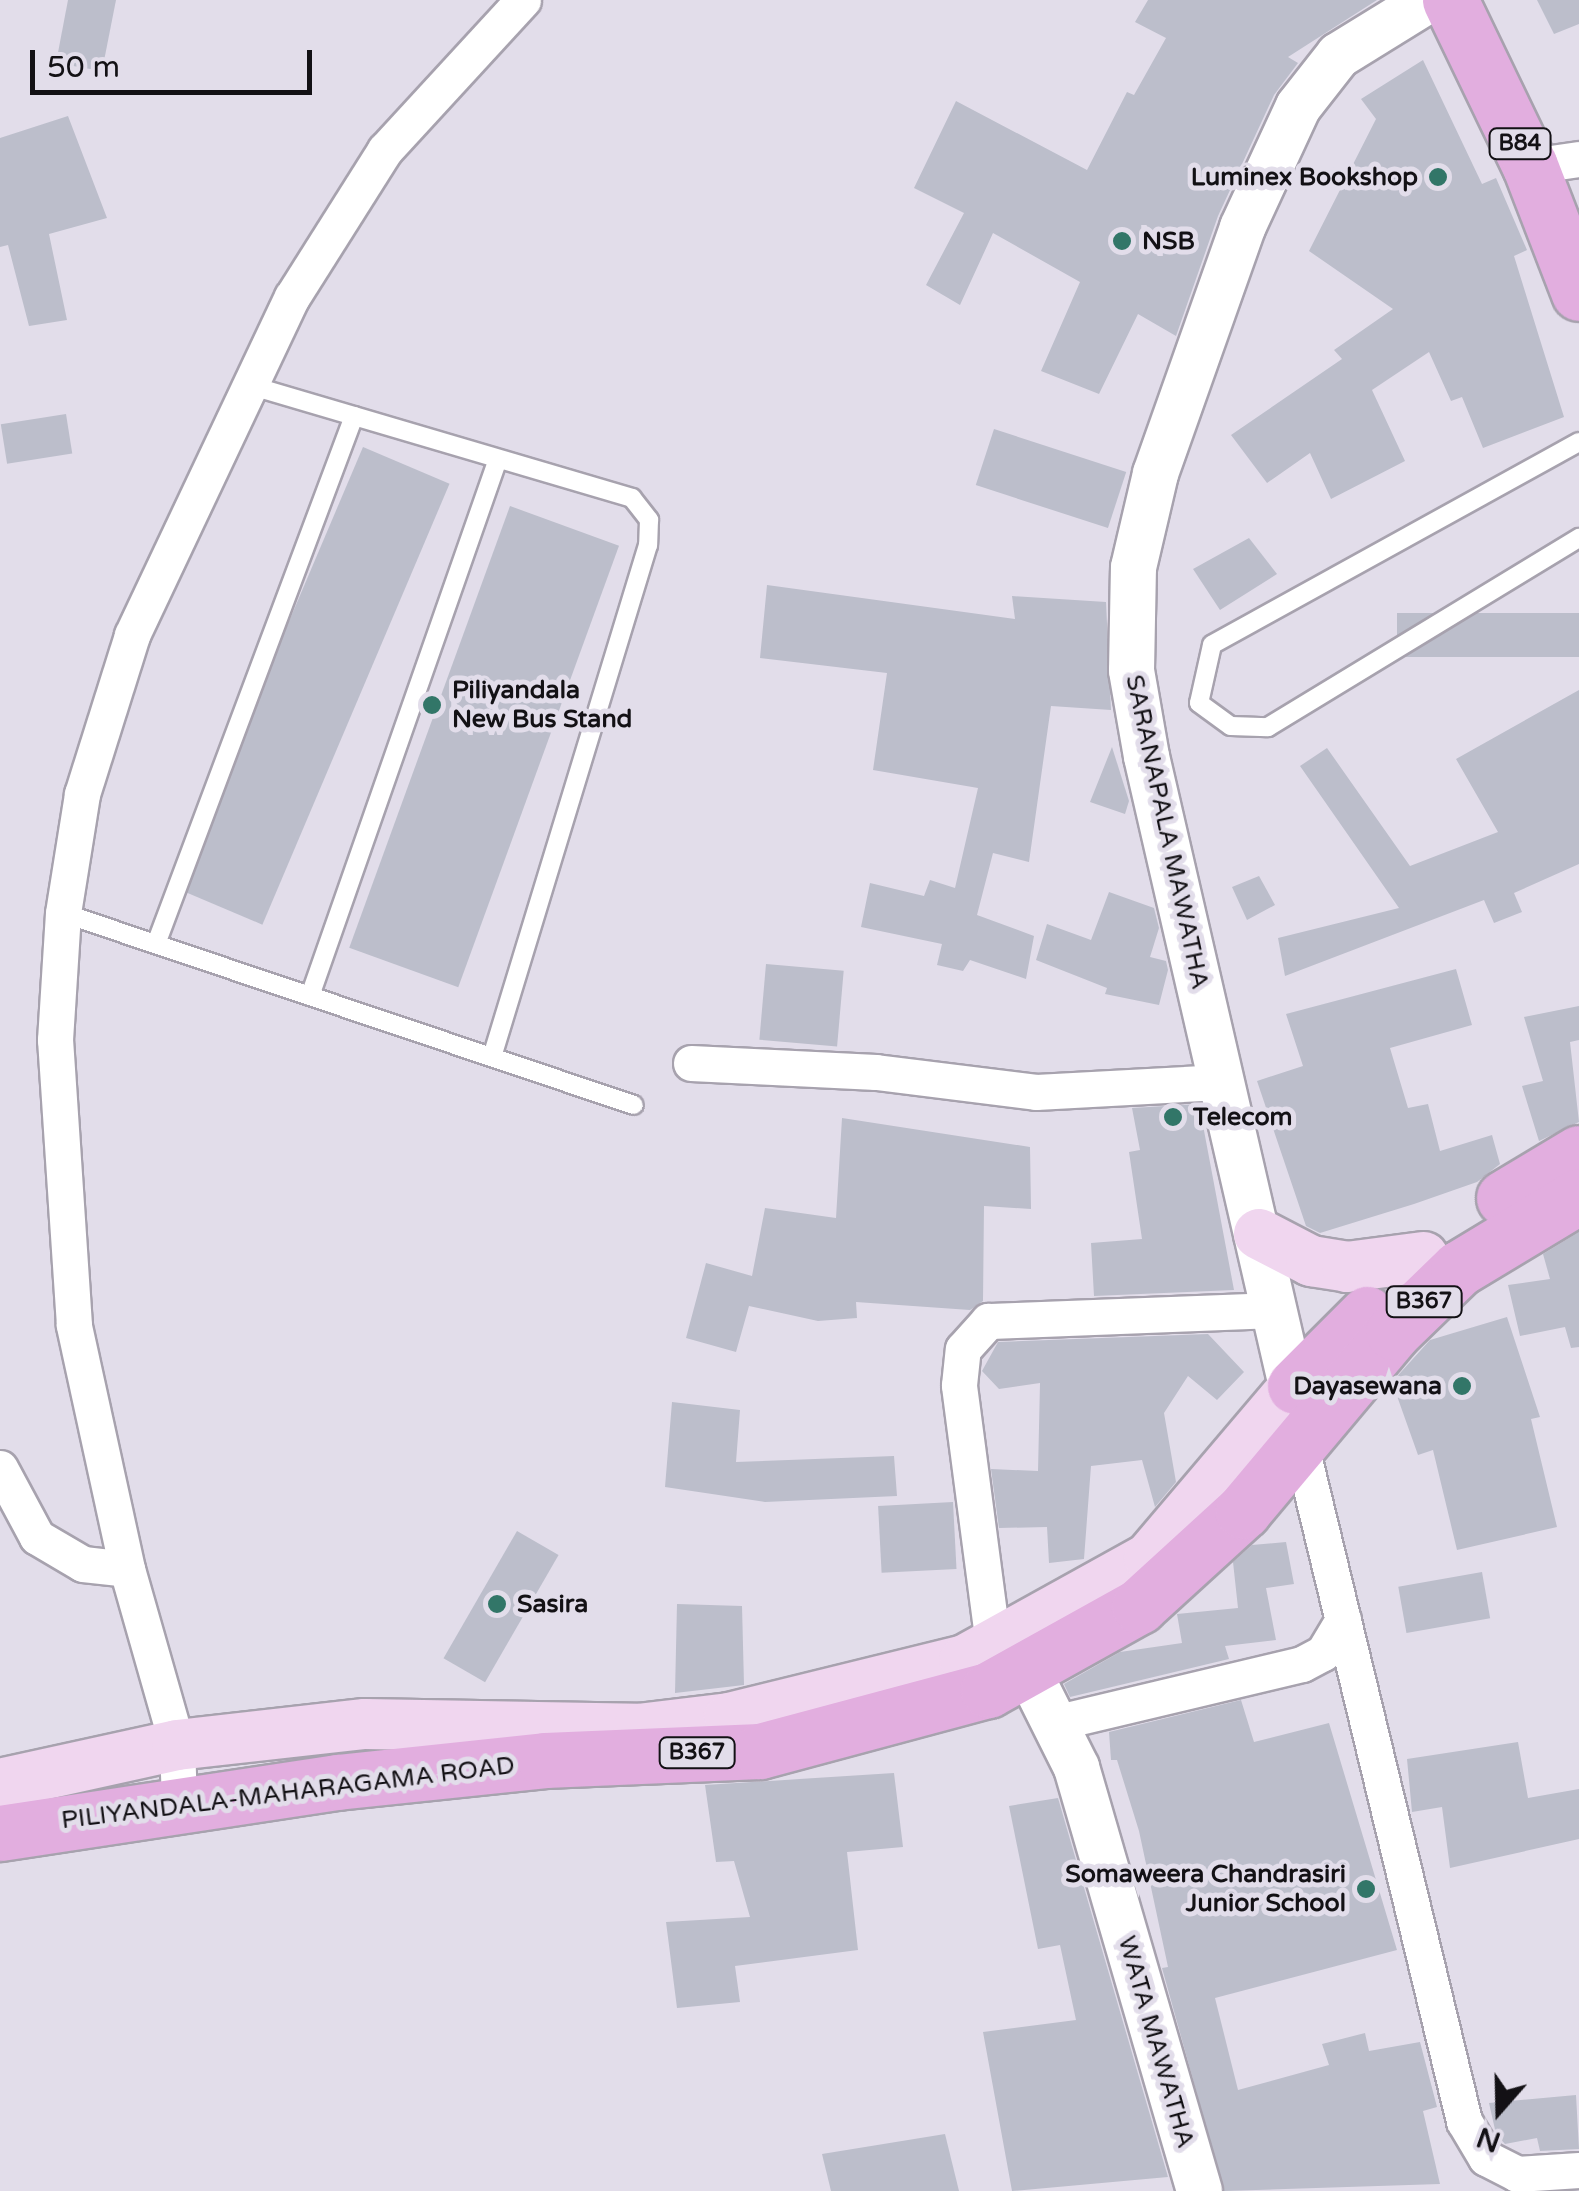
<!DOCTYPE html>
<style>
body{margin:0}
#map{position:relative;width:1579px;height:2191px;overflow:hidden;background:#e2ddea;font-family:"Varela Round",sans-serif}
div>[style]{position:absolute}
.building>*{inset:0;background:#bcbecb;transform-origin:0 0}
.roads{filter:drop-shadow(2px 0 #a7a2ae) drop-shadow(-2px 0 #a7a2ae) drop-shadow(0 2px #a7a2ae) drop-shadow(0 -2px #a7a2ae)}
.service>*{height:18px;margin:-9px;padding:0 9px;transform-origin:9px;border-radius:9px;background:#fff}
.minor>*{height:35px;margin:-17.5px;padding:0 17.5px;transform-origin:17.5px;border-radius:17.5px;background:#fff}
.tertiary>*{height:45px;margin:-22.5px;padding:0 22.5px;transform-origin:22.5px;border-radius:22.5px;background:#fff}
.secondary>*{height:50px;margin:-25px;padding:0 25px;transform-origin:25px;border-radius:25px;background:#f0d6ef}
.primary>*{height:55px;margin:-27.5px;padding:0 27.5px;transform-origin:27.5px;border-radius:27.5px;background:#e2aedf}
.dots>*{width:28px;height:28px;translate:-50% -50%;box-sizing:border-box;border:5px solid #e2ddea;border-radius:50%}
span{translate:-50% -50%;white-space:nowrap;text-align:center;line-height:1.15;-webkit-text-stroke:10px #e2ddea;paint-order:stroke}
.shield-label span{padding:2px 8px;background:#e2ddea;border:2px solid;border-radius:8px;-webkit-text-stroke-width:0}
.shield-label{font-size:22px;color:#131115;font-weight:700}
.poi-label{font-size:25px;color:#131115;font-weight:700}
.right{translate:-100% -50%;text-align:right}
.left{translate:0 -50%;text-align:left}
.street-label{font-size:25px;color:#131115}
.north{position:absolute;left:1449px;top:2061px;width:100px;height:100px;-webkit-text-stroke:8px #e2ddea;paint-order:stroke;rotate:200deg;font-size:28px;font-weight:700;line-height:40px;text-align:center;color:#131115}
.north::after{content:'';display:block;margin:auto;width:35px;height:45px;background:#131115;clip-path:polygon(50% 0,100% 100%,50% 72%,0 100%)}
.scale{position:absolute;left:30px;top:50px;width:282px;height:45px;box-sizing:border-box;border:5px solid #131115;border-top:0;padding-left:12px;font-size:30px;line-height:35px;white-space:nowrap;color:#131115;-webkit-text-stroke:8px #e2ddea;paint-order:stroke}
</style>
<div id="map">
<div class="building">
<i style="clip-path:polygon(68px 0,116px 0,102px 71px,56px 63px)"></i>
<i style="clip-path:polygon(1148px 0,1377px 0,1288px 57px,1298px 63px,1274px 95px,1218px 216px,1176px 336px,1138px 314px,1099px 394px,1041px 371px,1080px 282px,993px 233px,960px 305px,926px 285px,964px 213px,914px 188px,956px 101px,1087px 170px,1127px 92px,1134px 95px,1166px 38px,1135px 22px)"></i>
<i style="clip-path:polygon(1537px 0,1579px 0,1579px 24px,1554px 34px)"></i>
<i style="clip-path:polygon(1423px 60px,1482px 184px,1496px 178px,1527px 250px,1514px 256px,1564px 417px,1483px 448px,1462px 397px,1451px 401px,1429px 352px,1372px 390px,1405px 461px,1331px 499px,1310px 453px,1267px 483px,1231px 435px,1342px 359px,1334px 350px,1393px 309px,1309px 251px,1376px 119px,1361px 99px)"></i>
<i style="clip-path:polygon(68px 116px,107px 218px,49px 234px,67px 320px,29px 326px,8px 245px,0 247px,0 138px)"></i>
<i style="left:66px;top:414px;width:40px;height:66px;rotate:81deg"></i>
<i style="left:994px;top:429px;width:139px;height:59px;rotate:18deg"></i>
<i style="left:363px;top:447px;width:94px;height:479px;rotate:23deg"></i>
<i style="left:510px;top:506px;width:116px;height:470px;rotate:20deg"></i>
<i style="clip-path:polygon(1249px 538px,1277px 574px,1220px 610px,1193px 569px)"></i>
<i style="clip-path:polygon(767px 585px,1015px 619px,1012px 596px,1106px 602px,1111px 710px,1051px 706px,1029px 862px,993px 853px,977px 915px,1034px 936px,1026px 979px,970px 960px,963px 971px,937px 965px,942px 944px,861px 927px,870px 883px,924px 896px,930px 880px,955px 888px,978px 788px,873px 770px,887px 673px,760px 658px)"></i>
<i style="left:1579px;top:613px;width:44px;height:182px;rotate:90deg"></i>
<i style="clip-path:polygon(1579px 690px,1579px 864px,1514px 893px,1522px 912px,1494px 923px,1484px 900px,1285px 976px,1278px 938px,1399px 908px,1300px 766px,1327px 748px,1410px 866px,1498px 832px,1456px 759px)"></i>
<i style="clip-path:polygon(1112px 747px,1129px 801px,1125px 814px,1090px 802px)"></i>
<i style="clip-path:polygon(1259px 876px,1275px 905px,1247px 920px,1232px 887px)"></i>
<i style="clip-path:polygon(1109px 892px,1154px 908px,1159px 928px,1150px 957px,1166px 961px,1168px 970px,1159px 1005px,1105px 994px,1107px 988px,1036px 960px,1047px 924px,1091px 940px)"></i>
<i style="left:766px;top:964px;width:78px;height:76px;rotate:5deg"></i>
<i style="clip-path:polygon(1456px 969px,1472px 1025px,1390px 1048px,1408px 1108px,1428px 1104px,1440px 1151px,1492px 1135px,1500px 1164px,1477px 1182px,1414px 1204px,1320px 1233px,1306px 1226px,1257px 1081px,1303px 1066px,1286px 1014px)"></i>
<i style="clip-path:polygon(1579px 1006px,1579px 1040px,1570px 1042px,1579px 1122px,1539px 1141px,1522px 1086px,1543px 1081px,1524px 1017px)"></i>
<i style="clip-path:polygon(1199px 1104px,1234px 1290px,1094px 1296px,1091px 1243px,1142px 1239px,1129px 1152px,1140px 1150px,1132px 1108px)"></i>
<i style="clip-path:polygon(842px 1118px,1030px 1147px,1031px 1209px,984px 1206px,983px 1301px,970px 1310px,856px 1302px,857px 1318px,818px 1321px,749px 1306px,736px 1352px,686px 1338px,706px 1263px,752px 1276px,765px 1208px,836px 1218px)"></i>
<i style="clip-path:polygon(1579px 1232px,1579px 1347px,1571px 1348px,1565px 1327px,1520px 1336px,1508px 1285px,1550px 1279px,1543px 1254px)"></i>
<i style="clip-path:polygon(1507px 1317px,1540px 1417px,1531px 1419px,1557px 1527px,1457px 1550px,1433px 1450px,1418px 1455px,1392px 1382px,1430px 1340px)"></i>
<i style="clip-path:polygon(1208px 1334px,1244px 1372px,1217px 1400px,1188px 1376px,1164px 1413px,1176px 1482px,1155px 1507px,1142px 1460px,1091px 1466px,1084px 1559px,1049px 1563px,1047px 1527px,999px 1528px,991px 1469px,1038px 1471px,1040px 1383px,999px 1389px,982px 1371px,998px 1342px)"></i>
<i style="clip-path:polygon(672px 1402px,740px 1410px,736px 1462px,894px 1456px,897px 1496px,765px 1502px,665px 1487px)"></i>
<i style="left:953px;top:1502px;width:67px;height:75px;rotate:87deg"></i>
<i style="left:517px;top:1531px;width:48px;height:147px;rotate:30deg"></i>
<i style="clip-path:polygon(1286px 1542px,1294px 1584px,1266px 1588px,1276px 1640px,1225px 1646px,1229px 1659px,1070px 1697px,1064px 1684px,1120px 1652px,1182px 1643px,1177px 1614px,1238px 1608px,1233px 1562px,1252px 1545px)"></i>
<i style="left:1482px;top:1572px;width:47px;height:85px;rotate:80deg"></i>
<i style="clip-path:polygon(677px 1604px,742px 1606px,744px 1685px,675px 1693px)"></i>
<i style="clip-path:polygon(1241px 1700px,1254px 1742px,1329px 1723px,1397px 1950px,1215px 1998px,1238px 2090px,1329px 2065px,1322px 2044px,1365px 2033px,1369px 2051px,1420px 2042px,1437px 2107px,1423px 2111px,1440px 2184px,1224px 2191px,1162px 1968px,1168px 1967px,1139px 1831px,1117px 1760px,1111px 1760px,1109px 1732px)"></i>
<i style="clip-path:polygon(1518px 1742px,1528px 1798px,1579px 1789px,1579px 1839px,1450px 1868px,1442px 1807px,1412px 1812px,1407px 1759px)"></i>
<i style="clip-path:polygon(894px 1773px,903px 1847px,847px 1852px,858px 1950px,735px 1966px,740px 2002px,677px 2008px,666px 1922px,750px 1917px,734px 1861px,716px 1862px,705px 1785px)"></i>
<i style="clip-path:polygon(1058px 1798px,1168px 2177px,1012px 2191px,983px 2032px,1076px 2020px,1060px 1945px,1038px 1949px,1009px 1806px)"></i>
<i style="clip-path:polygon(1576px 2095px,1579px 2149px,1540px 2151px,1537px 2138px,1505px 2144px,1496px 2134px,1489px 2103px)"></i>
<i style="clip-path:polygon(945px 2134px,959px 2191px,831px 2191px,822px 2154px)"></i>
</div>
<div class="roads">
<div class="service">
<i style="left:252px;top:386px;width:396px;rotate:16.4deg"></i>
<i style="left:632px;top:498px;width:28px;rotate:52deg"></i>
<i style="left:649px;top:520px;width:25px;rotate:92deg"></i>
<i style="left:648px;top:545px;width:535px;rotate:106.95deg"></i>
<i style="left:1579px;top:442px;width:419px;rotate:151.1deg"></i>
<i style="left:1212px;top:645px;width:59px;rotate:102.6deg"></i>
<i style="left:1199px;top:703px;width:39px;rotate:36deg"></i>
<i style="left:1231px;top:726px;width:37px;rotate:2deg"></i>
<i style="left:1268px;top:727px;width:364px;rotate:-31.3deg"></i>
<i style="left:63px;top:913px;width:602px;rotate:18.59deg"></i>
<i style="left:156px;top:944px;width:564px;rotate:-69.44deg"></i>
<i style="left:310px;top:996px;width:569px;rotate:-70.71deg"></i>
</div>
<div class="minor">
<i style="left:1530px;top:166px;width:49px;rotate:-8.1deg"></i>
<i style="left:691px;top:1063px;width:185px;rotate:2.8deg"></i>
<i style="left:876px;top:1072px;width:161px;rotate:7.1deg"></i>
<i style="left:1036px;top:1092px;width:186px;rotate:-3.1deg"></i>
<i style="left:1300px;top:1443px;width:698px;rotate:76.4deg"></i>
<i style="left:1464px;top:2121px;width:43px;rotate:59.3deg"></i>
<i style="left:1486px;top:2158px;width:35px;rotate:27deg"></i>
<i style="left:1517px;top:2174px;width:62px;rotate:-3.7deg"></i>
<i style="left:0;top:1468px;width:78px;rotate:61.8deg"></i>
<i style="left:37px;top:1537px;width:53px;rotate:30.4deg"></i>
<i style="left:83px;top:1564px;width:44px;rotate:6.5deg"></i>
<i style="left:127px;top:1569px;width:183px;rotate:74.1deg"></i>
<i style="left:177px;top:1745px;width:58px;rotate:88deg"></i>
<i style="left:127px;top:1569px;width:250px;rotate:-102.3deg"></i>
<i style="left:74px;top:1325px;width:286px;rotate:-93.8deg"></i>
<i style="left:55px;top:1040px;width:127px;rotate:-86.4deg"></i>
<i style="left:63px;top:913px;width:121px;rotate:-80.9deg"></i>
<i style="left:82px;top:794px;width:167px;rotate:-72.5deg"></i>
<i style="left:132px;top:635px;width:374px;rotate:-64.7deg"></i>
<i style="left:292px;top:297px;width:174px;rotate:-57.7deg"></i>
<i style="left:385px;top:150px;width:204px;rotate:-47.4deg"></i>
<i style="left:993px;top:1644px;width:261px;rotate:-97.5deg"></i>
<i style="left:959px;top:1385px;width:36px;rotate:-84deg"></i>
<i style="left:963px;top:1349px;width:38px;rotate:-48deg"></i>
<i style="left:988px;top:1321px;width:289px;rotate:-2.2deg"></i>
<i style="left:1054px;top:1723px;width:255px;rotate:-13.4deg"></i>
<i style="left:1302px;top:1664px;width:24px;rotate:-28deg"></i>
<i style="left:1323px;top:1653px;width:39px;rotate:-59deg"></i>
</div>
<div class="tertiary">
<i style="left:1298px;top:1416px;width:677px;rotate:-102.97deg"></i>
<i style="left:1146px;top:756px;width:87px;rotate:-99.9deg"></i>
<i style="left:1131px;top:670px;width:103px;rotate:-88.9deg"></i>
<i style="left:1133px;top:567px;width:97px;rotate:-76.8deg"></i>
<i style="left:1155px;top:473px;width:261px;rotate:-70.5deg"></i>
<i style="left:1242px;top:227px;width:133px;rotate:-65.2deg"></i>
<i style="left:1298px;top:106px;width:65px;rotate:-51.9deg"></i>
<i style="left:1338px;top:55px;width:105px;rotate:-31.7deg"></i>
<i style="left:1027px;top:1669px;width:110px;rotate:63.4deg"></i>
<i style="left:1076px;top:1767px;width:441px;rotate:73.8deg"></i>
</div>
<div class="secondary">
<i style="left:1259px;top:1234px;width:59px;rotate:27.4deg"></i>
<i style="left:1311px;top:1261px;width:36px;rotate:9deg"></i>
<i style="left:1347px;top:1267px;width:77px;rotate:-7.5deg"></i>
<i style="left:0;top:1784px;width:181px;rotate:-12.4deg"></i>
<i style="left:177px;top:1745px;width:189px;rotate:-6.4deg"></i>
<i style="left:365px;top:1724px;width:273px;rotate:1deg"></i>
<i style="left:638px;top:1729px;width:92px;rotate:-6.9deg"></i>
<i style="left:729px;top:1718px;width:243px;rotate:-13.8deg"></i>
<i style="left:965px;top:1660px;width:210px;rotate:-29deg"></i>
<i style="left:1149px;top:1558px;width:226px;rotate:-49.7deg"></i>
</div>
<div class="primary">
<i style="left:1450px;top:0;width:184px;rotate:64.3deg"></i>
<i style="left:1530px;top:166px;width:136px;rotate:68.9deg"></i>
<i style="left:1504px;top:1198px;width:87px;rotate:-31deg"></i>
<i style="left:1295px;top:1386px;width:102px;rotate:-45deg"></i>
<i style="left:0;top:1833px;width:341px;rotate:-8.6deg"></i>
<i style="left:337px;top:1782px;width:209px;rotate:-6deg"></i>
<i style="left:545px;top:1760px;width:215px;rotate:-2.4deg"></i>
<i style="left:760px;top:1751px;width:236px;rotate:-15deg"></i>
<i style="left:988px;top:1690px;width:173px;rotate:-29.1deg"></i>
<i style="left:1139px;top:1606px;width:141px;rotate:-42.4deg"></i>
<i style="left:1243px;top:1511px;width:234px;rotate:-50deg"></i>
<i style="left:1393px;top:1332px;width:91px;rotate:-44.1deg"></i>
<i style="left:1458px;top:1269px;width:141px;rotate:-31.1deg"></i>
</div>
</div>
<div class="dots">
<i style="left:1438px;top:177px;background:#327668"></i>
<i style="left:1122px;top:241px;background:#327668"></i>
<i style="left:432px;top:705px;background:#327668"></i>
<i style="left:1173px;top:1117px;background:#327668"></i>
<i style="left:1462px;top:1386px;background:#327668"></i>
<i style="left:497px;top:1604px;background:#327668"></i>
<i style="left:1366px;top:1889px;background:#327668"></i>
</div>
<div class="shield-label">
<span style="left:1520px;top:144px">B84</span>
<span style="left:1424px;top:1302px">B367</span>
<span style="left:697px;top:1753px">B367</span>
</div>
<div class="poi-label">
<span class="right" style="left:1418px;top:177px">Luminex Bookshop</span>
<span class="left" style="left:1142px;top:241px">NSB</span>
<span class="left" style="left:452px;top:705px">Piliyandala<br>New Bus Stand</span>
<span class="left" style="left:1193px;top:1117px">Telecom</span>
<span class="right" style="left:1442px;top:1386px">Dayasewana</span>
<span class="left" style="left:517px;top:1604px">Sasira</span>
<span class="right" style="left:1346px;top:1889px">Somaweera Chandrasiri<br>Junior School</span>
</div>
<div class="street-label">
<span style="left:1167px;top:832px;rotate:78deg">SARANAPALA MAWATHA</span>
<span style="left:288px;top:1793px;rotate:-7deg">PILIYANDALA-MAHARAGAMA ROAD</span>
<span style="left:1156px;top:2042px;rotate:74deg">WATA MAWATHA</span>
</div>
<div class="north">N</div>
<div class="scale">50 m</div>
</div>
